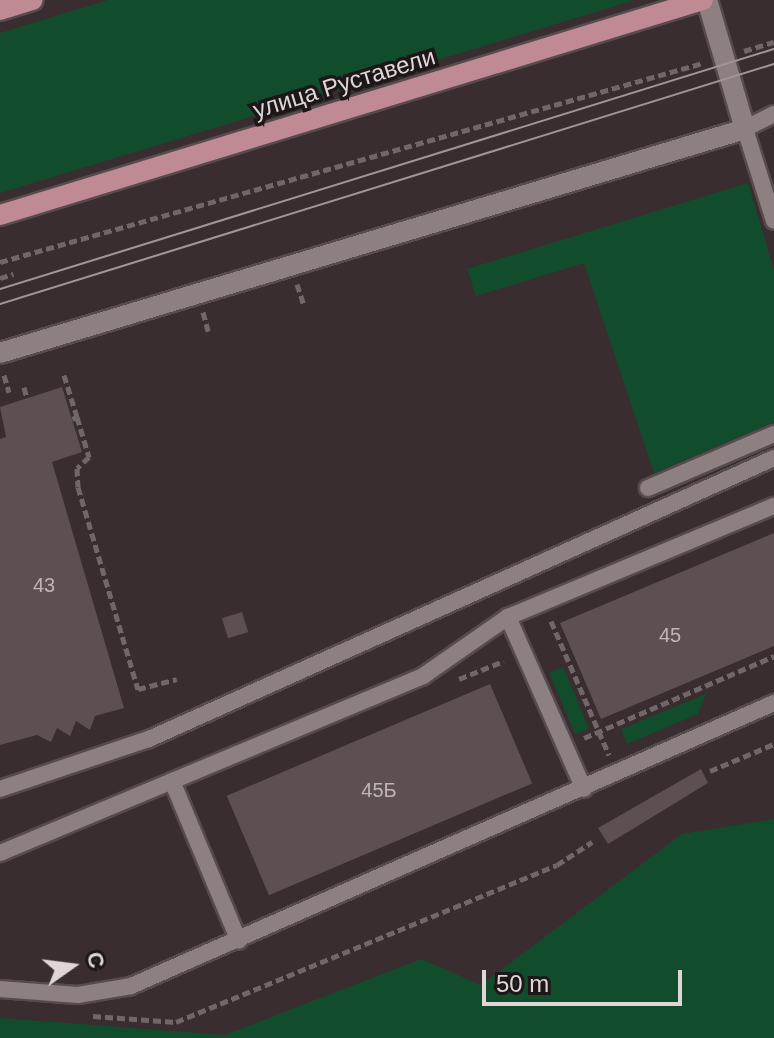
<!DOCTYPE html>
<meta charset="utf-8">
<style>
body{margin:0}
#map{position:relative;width:774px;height:1038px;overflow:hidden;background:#3a2d2f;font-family:Helvetica,sans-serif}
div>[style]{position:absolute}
.green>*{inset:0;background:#114d2d;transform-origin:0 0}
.building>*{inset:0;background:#5e4f52;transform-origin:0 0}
.path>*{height:5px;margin-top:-2.5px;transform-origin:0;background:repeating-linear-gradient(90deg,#726768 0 8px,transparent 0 12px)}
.roads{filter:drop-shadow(2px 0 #564b4d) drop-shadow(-2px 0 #564b4d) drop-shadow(0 2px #564b4d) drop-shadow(0 -2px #564b4d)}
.service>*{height:16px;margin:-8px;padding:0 8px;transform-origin:8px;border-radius:8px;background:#8e7f81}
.minor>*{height:20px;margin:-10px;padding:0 10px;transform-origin:10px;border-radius:10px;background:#8e7f81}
.primary>*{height:20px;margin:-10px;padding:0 10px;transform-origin:10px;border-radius:10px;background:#c08a94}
.tram>*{height:2px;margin:-1px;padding:0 1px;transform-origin:1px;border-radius:1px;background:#a19697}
span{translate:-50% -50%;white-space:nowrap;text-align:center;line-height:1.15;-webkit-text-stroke:7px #1d1718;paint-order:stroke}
.number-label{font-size:20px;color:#bfb4b6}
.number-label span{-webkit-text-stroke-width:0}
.street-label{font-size:24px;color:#dfd6d7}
.north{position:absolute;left:32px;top:926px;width:80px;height:80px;-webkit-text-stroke:6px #1d1718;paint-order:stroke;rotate:76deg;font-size:22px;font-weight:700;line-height:32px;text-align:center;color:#dfd6d7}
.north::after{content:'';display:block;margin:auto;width:28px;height:36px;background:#dfd6d7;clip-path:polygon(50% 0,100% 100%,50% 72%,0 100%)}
.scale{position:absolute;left:482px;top:970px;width:200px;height:36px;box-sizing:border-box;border:4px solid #dfd6d7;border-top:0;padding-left:10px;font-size:24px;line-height:28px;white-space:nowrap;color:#dfd6d7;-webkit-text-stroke:6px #1d1718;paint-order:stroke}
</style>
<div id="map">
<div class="green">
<i style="clip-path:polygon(108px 0,635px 0,0 193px,0 33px)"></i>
<i style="clip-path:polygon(748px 183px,774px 270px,774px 422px,654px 473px,584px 263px,476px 296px,467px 269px)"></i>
<i style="left:563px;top:667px;width:67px;height:15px;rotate:67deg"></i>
<i style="clip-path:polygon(706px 694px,698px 714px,627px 744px,621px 729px)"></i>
<i style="clip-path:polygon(774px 819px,774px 1038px,0 1038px,0 1018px,225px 1035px,421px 959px,481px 985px,682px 834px)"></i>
</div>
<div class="building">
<i style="clip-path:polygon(62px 387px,82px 452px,52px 462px,124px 708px,95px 716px,90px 730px,76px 721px,70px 736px,57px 728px,51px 742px,37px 735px,0 745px,0 439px,6px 437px,0 407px)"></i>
<i style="clip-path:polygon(774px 533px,774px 646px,601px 719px,560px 623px)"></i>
<i style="left:242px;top:612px;width:21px;height:21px;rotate:73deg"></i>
<i style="left:490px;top:684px;width:108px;height:286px;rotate:67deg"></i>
<i style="clip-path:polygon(701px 769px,708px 783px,608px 844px,598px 828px)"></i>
</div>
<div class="path">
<i style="left:744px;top:51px;width:31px;rotate:-17deg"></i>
<i style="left:0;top:262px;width:731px;rotate:-15.81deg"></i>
<i style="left:0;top:278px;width:14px;rotate:-17deg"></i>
<i style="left:297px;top:284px;width:23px;rotate:72deg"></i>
<i style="left:203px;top:312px;width:23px;rotate:75deg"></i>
<i style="left:4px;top:375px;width:18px;rotate:74deg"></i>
<i style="left:64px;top:375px;width:44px;rotate:72.8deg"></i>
<i style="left:77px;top:417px;width:5px;rotate:158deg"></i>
<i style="left:24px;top:387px;width:12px;rotate:76deg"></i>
<i style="left:77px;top:417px;width:42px;rotate:73.3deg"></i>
<i style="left:89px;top:457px;width:16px;rotate:137deg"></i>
<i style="left:77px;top:468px;width:19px;rotate:87deg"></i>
<i style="left:78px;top:487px;width:211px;rotate:73.5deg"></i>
<i style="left:138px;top:689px;width:40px;rotate:-14.4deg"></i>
<i style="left:551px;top:621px;width:146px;rotate:66.6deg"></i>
<i style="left:459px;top:679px;width:48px;rotate:-21.8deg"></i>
<i style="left:584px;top:738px;width:207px;rotate:-23.3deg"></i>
<i style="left:710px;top:771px;width:69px;rotate:-22.9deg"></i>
<i style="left:93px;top:1016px;width:83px;rotate:4.1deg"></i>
<i style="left:176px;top:1022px;width:412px;rotate:-22.4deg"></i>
<i style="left:557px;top:865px;width:42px;rotate:-33.3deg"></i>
</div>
<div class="roads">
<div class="service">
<i style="left:774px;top:114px;width:33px;rotate:153deg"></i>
<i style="left:745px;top:129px;width:96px;rotate:72.5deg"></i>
<i style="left:648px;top:488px;width:137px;rotate:-23.2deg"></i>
<i style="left:508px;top:617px;width:188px;rotate:66.2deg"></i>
<i style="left:172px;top:781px;width:173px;rotate:67.3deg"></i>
<i style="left:0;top:789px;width:157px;rotate:-18.6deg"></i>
<i style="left:149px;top:739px;width:685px;rotate:-24.21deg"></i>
<i style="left:0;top:853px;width:459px;rotate:-22.7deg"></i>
<i style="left:423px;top:676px;width:103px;rotate:-34.8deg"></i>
<i style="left:508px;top:617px;width:288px;rotate:-22.7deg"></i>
<i style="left:0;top:989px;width:78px;rotate:4.4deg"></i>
<i style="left:78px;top:995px;width:54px;rotate:-9.6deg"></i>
<i style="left:131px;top:986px;width:703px;rotate:-23.76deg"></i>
</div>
<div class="minor">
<i style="left:0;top:353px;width:778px;rotate:-16.73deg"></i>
<i style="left:745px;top:129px;width:134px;rotate:-106.4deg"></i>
</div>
<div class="primary">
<i style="left:0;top:10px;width:34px;rotate:-17deg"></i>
<i style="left:0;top:215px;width:735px;rotate:-17.01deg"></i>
</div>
</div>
<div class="tram">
<i style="left:0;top:289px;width:810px;rotate:-17.23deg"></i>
<i style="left:0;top:304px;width:810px;rotate:-17.23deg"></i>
</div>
<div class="number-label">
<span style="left:44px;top:585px">43</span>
<span style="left:670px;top:635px">45</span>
<span style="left:379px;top:790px">45Б</span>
</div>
<div class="street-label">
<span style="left:344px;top:83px;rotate:-17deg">улица Руставели</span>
</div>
<div class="north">С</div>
<div class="scale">50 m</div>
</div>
